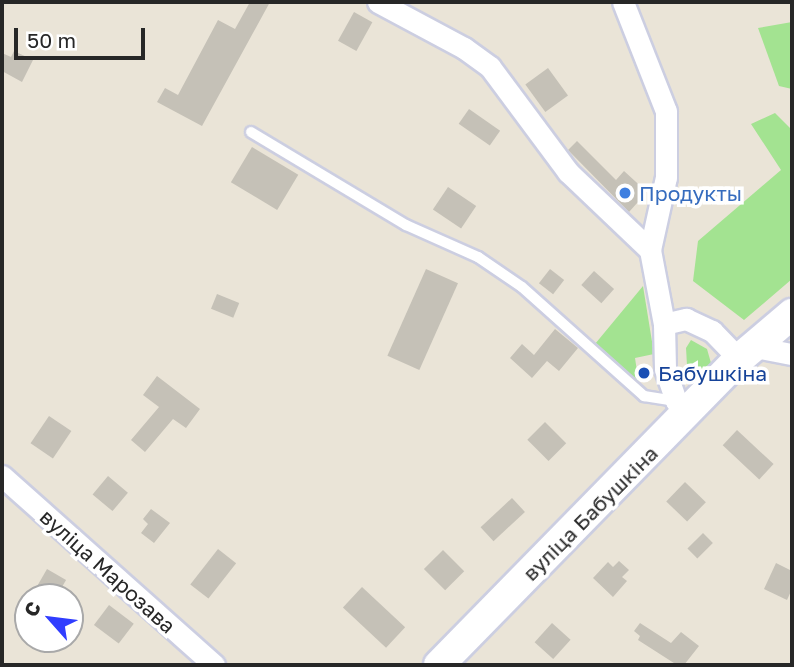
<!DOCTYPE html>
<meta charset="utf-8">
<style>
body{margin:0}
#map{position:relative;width:794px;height:667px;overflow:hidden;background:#eae4d7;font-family:"Golos Text",sans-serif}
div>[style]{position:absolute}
.green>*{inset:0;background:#a3e391}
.building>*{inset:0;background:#c5c1b7;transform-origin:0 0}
.roads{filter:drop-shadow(2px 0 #cccee1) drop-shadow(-2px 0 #cccee1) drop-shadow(0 2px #cccee1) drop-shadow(0 -2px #cccee1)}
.lane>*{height:10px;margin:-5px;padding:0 5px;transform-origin:5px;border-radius:5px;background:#fff}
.street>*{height:21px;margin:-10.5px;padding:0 10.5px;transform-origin:10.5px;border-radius:10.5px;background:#fff}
.secondary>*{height:30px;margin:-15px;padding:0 15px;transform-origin:15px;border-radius:15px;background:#fff}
.dots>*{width:19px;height:19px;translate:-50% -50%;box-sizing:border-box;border:4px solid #fff;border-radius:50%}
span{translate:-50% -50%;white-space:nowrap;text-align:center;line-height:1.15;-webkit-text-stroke:7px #fff;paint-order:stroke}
.shop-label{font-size:21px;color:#366cbe}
.left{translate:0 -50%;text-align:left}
.transit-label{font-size:21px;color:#164399}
.street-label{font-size:21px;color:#272727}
.frame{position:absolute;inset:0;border:4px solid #272727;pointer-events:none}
.north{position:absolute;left:14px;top:583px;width:70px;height:70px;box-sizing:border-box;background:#fff;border:2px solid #a9a9a9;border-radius:50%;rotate:298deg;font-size:19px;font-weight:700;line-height:28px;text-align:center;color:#272727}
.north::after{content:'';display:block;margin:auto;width:24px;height:32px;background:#303dff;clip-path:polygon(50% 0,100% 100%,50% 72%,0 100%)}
.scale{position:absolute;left:14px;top:28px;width:131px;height:32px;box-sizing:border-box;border:4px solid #272727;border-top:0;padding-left:9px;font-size:21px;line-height:24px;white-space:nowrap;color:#272727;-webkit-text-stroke:5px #fff;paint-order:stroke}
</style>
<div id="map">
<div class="green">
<i style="clip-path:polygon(792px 22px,792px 89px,779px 86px,758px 28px)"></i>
<i style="clip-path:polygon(775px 113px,792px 130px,792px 279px,744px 320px,693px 281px,698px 241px,781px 170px,751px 124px)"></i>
<i style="clip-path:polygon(643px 286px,654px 354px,635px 358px,639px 384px,595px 344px)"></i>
<i style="clip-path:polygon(691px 340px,707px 349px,711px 363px,697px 382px,688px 382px,686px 348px)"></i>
</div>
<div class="building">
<i style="clip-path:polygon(250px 2px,270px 2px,202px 126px,157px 102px,165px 88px,178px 95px,218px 20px,235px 29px)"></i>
<i style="left:354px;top:12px;width:21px;height:33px;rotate:29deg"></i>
<i style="clip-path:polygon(14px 51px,33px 60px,22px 82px,2px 71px,2px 53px,11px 57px)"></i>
<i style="left:548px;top:68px;width:34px;height:28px;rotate:54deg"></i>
<i style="left:469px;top:109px;width:38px;height:18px;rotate:35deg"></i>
<i style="clip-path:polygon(577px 141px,616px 180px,624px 171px,647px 192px,629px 212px,568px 150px)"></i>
<i style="left:252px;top:147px;width:54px;height:41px;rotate:31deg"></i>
<i style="left:448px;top:187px;width:34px;height:27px;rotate:34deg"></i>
<i style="left:426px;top:269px;width:35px;height:95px;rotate:24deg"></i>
<i style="left:550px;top:269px;width:18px;height:18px;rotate:38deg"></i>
<i style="left:594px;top:271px;width:27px;height:19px;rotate:42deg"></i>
<i style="left:217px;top:294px;width:24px;height:16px;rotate:22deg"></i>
<i style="clip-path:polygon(555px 329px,578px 348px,559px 371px,547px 361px,532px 378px,510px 358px,522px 344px,534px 355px)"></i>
<i style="clip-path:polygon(157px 376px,200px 409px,186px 428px,173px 419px,145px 452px,131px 440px,159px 407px,143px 395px)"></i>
<i style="left:49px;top:416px;width:27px;height:33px;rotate:34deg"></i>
<i style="left:545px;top:422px;width:30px;height:25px;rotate:45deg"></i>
<i style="left:737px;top:430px;width:50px;height:21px;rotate:43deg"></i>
<i style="left:108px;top:476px;width:26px;height:24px;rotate:40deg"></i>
<i style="left:685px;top:482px;width:29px;height:27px;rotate:44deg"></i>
<i style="left:512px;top:498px;width:19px;height:43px;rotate:47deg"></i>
<i style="clip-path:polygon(151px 509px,170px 523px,154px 543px,141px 533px,148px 524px,143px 519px)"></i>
<i style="left:703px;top:533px;width:14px;height:22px;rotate:45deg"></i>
<i style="left:218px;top:549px;width:23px;height:45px;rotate:38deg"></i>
<i style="left:443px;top:550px;width:30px;height:27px;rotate:45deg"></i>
<i style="clip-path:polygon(619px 561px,629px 570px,622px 577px,627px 581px,613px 597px,593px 578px,608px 562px,613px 567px)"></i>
<i style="clip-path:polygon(776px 563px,792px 571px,792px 589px,787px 600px,764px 589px)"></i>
<i style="left:47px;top:569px;width:22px;height:19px;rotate:30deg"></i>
<i style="left:362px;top:587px;width:59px;height:28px;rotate:43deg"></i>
<i style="left:109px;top:605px;width:31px;height:25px;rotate:37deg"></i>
<i style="left:552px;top:623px;width:25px;height:26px;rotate:42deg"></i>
<i style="clip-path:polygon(640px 623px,671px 643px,681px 632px,699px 646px,684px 665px,677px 665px,638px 640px,640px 636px,634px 631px)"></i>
</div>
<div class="roads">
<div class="lane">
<i style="left:251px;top:132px;width:181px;rotate:31deg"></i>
<i style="left:406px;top:225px;width:79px;rotate:24deg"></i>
<i style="left:478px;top:257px;width:53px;rotate:34.3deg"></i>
<i style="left:522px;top:287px;width:164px;rotate:41.8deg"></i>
<i style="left:644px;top:396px;width:32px;rotate:9deg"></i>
</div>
<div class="street">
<i style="left:378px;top:2px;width:98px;rotate:28.1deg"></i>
<i style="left:464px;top:48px;width:32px;rotate:36deg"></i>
<i style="left:490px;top:67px;width:131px;rotate:53.4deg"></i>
<i style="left:568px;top:172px;width:113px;rotate:43.6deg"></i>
<i style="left:623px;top:2px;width:117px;rotate:68.5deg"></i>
<i style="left:666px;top:111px;width:66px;rotate:90deg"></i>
<i style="left:666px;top:177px;width:75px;rotate:102.4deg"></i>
<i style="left:650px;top:250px;width:75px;rotate:79.3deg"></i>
<i style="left:664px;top:324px;width:45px;rotate:88.7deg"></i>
<i style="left:665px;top:369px;width:34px;rotate:71deg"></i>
<i style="left:676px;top:401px;width:18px;rotate:38deg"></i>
<i style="left:664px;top:324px;width:23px;rotate:-13deg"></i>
<i style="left:686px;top:319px;width:29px;rotate:25deg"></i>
<i style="left:712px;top:331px;width:39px;rotate:46deg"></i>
<i style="left:755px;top:347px;width:38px;rotate:11deg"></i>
<i style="left:2px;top:476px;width:284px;rotate:41.7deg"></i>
</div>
<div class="secondary">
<i style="left:439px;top:665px;width:429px;rotate:-45.6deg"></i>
<i style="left:739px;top:359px;width:70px;rotate:-40.3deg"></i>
</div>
</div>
<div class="dots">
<i style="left:625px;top:193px;background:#3f7fe0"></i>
<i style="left:644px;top:373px;background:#1a4fb4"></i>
</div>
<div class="shop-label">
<span class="left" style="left:639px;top:193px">Продукты</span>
</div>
<div class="transit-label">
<span class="left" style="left:658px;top:373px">Бабушкіна</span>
</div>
<div class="street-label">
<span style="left:590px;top:513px;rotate:-45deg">вуліца Бабушкіна</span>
<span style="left:108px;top:571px;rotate:42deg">вуліца Марозава</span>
</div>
<div class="frame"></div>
<div class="north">С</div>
<div class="scale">50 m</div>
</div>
